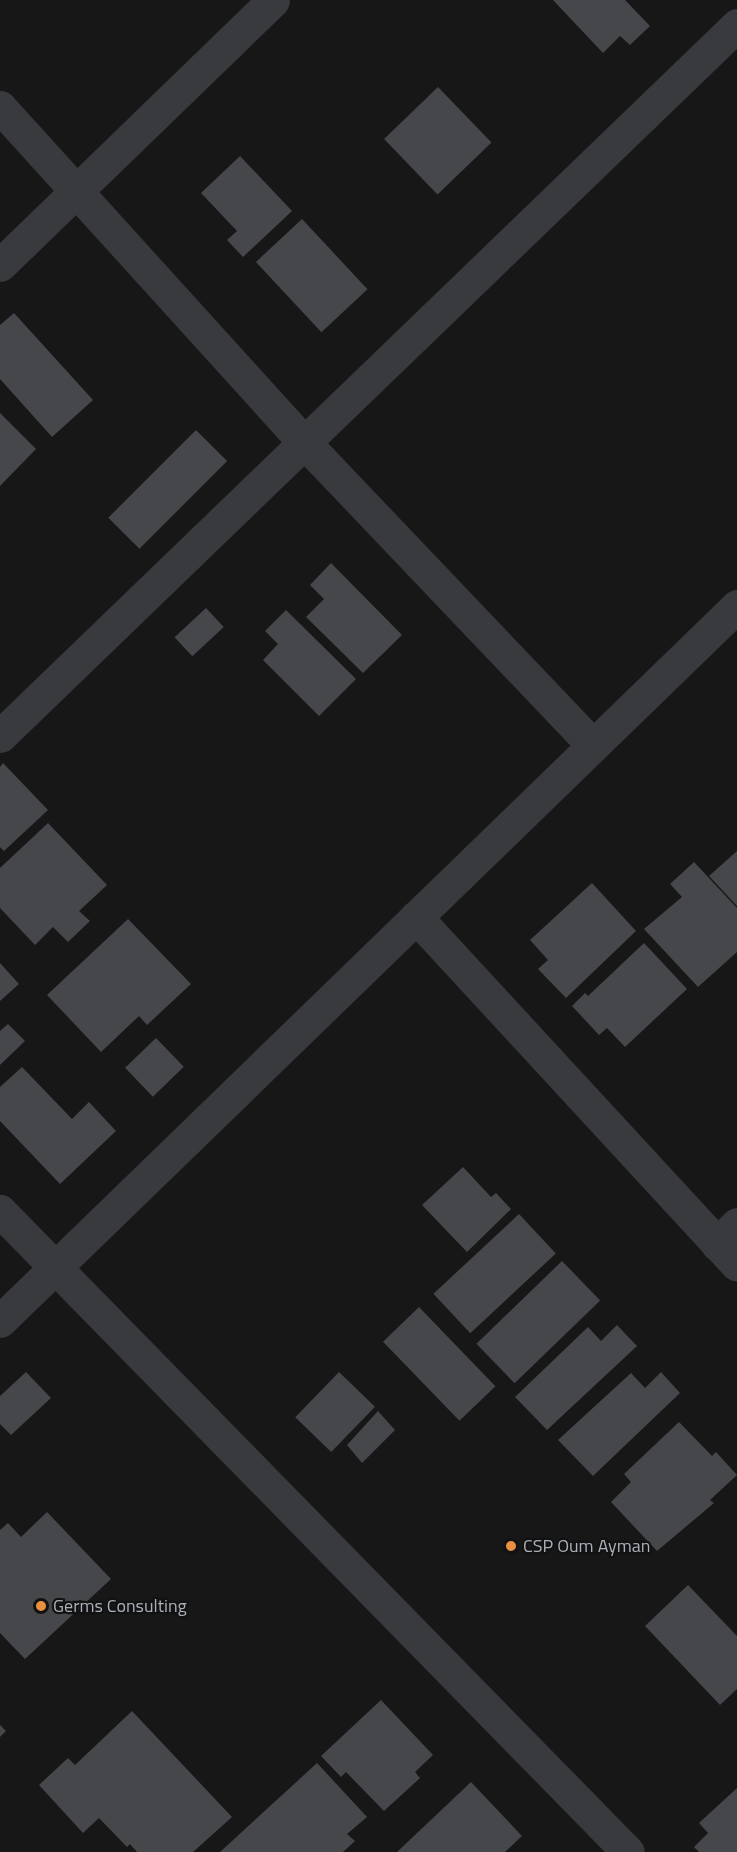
<!DOCTYPE html>
<style>
body{margin:0}
#map{position:relative;width:737px;height:1852px;overflow:hidden;background:#171718;font-family:"Titillium Web",sans-serif}
div>[style]{position:absolute}
.building>*{inset:0;background:#46474b;transform-origin:0 0}
.minor>*{height:33px;margin:-16.5px;padding:0 16.5px;transform-origin:16.5px;border-radius:16.5px;background:#383a3d}
.dots>*{width:16px;height:16px;translate:-50% -50%;box-sizing:border-box;border:3px solid #121213;border-radius:50%}
span{translate:-50% -50%;white-space:nowrap;text-align:center;line-height:1.15;-webkit-text-stroke:4.5px #121213;paint-order:stroke}
.poi-label{font-size:18px;color:#a9b0b8}
.left{translate:0 -50%;text-align:left}
</style>
<div id="map">
<div class="building">
<i style="clip-path:polygon(553px 0,625px 0,650px 26px,630px 45px,620px 36px,603px 53px)"></i>
<i style="left:438px;top:87px;width:77px;height:75px;rotate:46deg"></i>
<i style="clip-path:polygon(240px 156px,292px 211px,243px 257px,227px 240px,237px 231px,201px 193px)"></i>
<i style="left:302px;top:219px;width:96px;height:63px;rotate:47deg"></i>
<i style="clip-path:polygon(14px 313px,93px 400px,52px 437px,0 379px,0 325px)"></i>
<i style="clip-path:polygon(0 413px,36px 449px,0 486px)"></i>
<i style="left:196px;top:430px;width:44px;height:124px;rotate:45deg"></i>
<i style="clip-path:polygon(331px 563px,402px 635px,363px 673px,306px 617px,324px 599px,310px 585px)"></i>
<i style="left:206px;top:608px;width:26px;height:43px;rotate:47deg"></i>
<i style="clip-path:polygon(286px 610px,356px 679px,319px 716px,263px 660px,278px 644px,265px 631px)"></i>
<i style="clip-path:polygon(3px 763px,48px 810px,4px 851px,0 847px,0 767px)"></i>
<i style="clip-path:polygon(48px 823px,107px 885px,79px 911px,90px 921px,68px 942px,53px 927px,35px 945px,0 908px,0 868px)"></i>
<i style="clip-path:polygon(737px 851px,737px 906px,709px 876px)"></i>
<i style="clip-path:polygon(694px 862px,737px 908px,737px 952px,698px 987px,644px 929px,682px 897px,670px 884px)"></i>
<i style="clip-path:polygon(592px 883px,636px 931px,566px 998px,538px 969px,548px 960px,530px 940px)"></i>
<i style="clip-path:polygon(128px 919px,191px 984px,147px 1025px,139px 1016px,101px 1052px,47px 995px)"></i>
<i style="clip-path:polygon(644px 943px,687px 989px,625px 1047px,607px 1028px,599px 1035px,572px 1006px,585px 993px,588px 996px)"></i>
<i style="clip-path:polygon(0 963px,19px 984px,0 1001px)"></i>
<i style="clip-path:polygon(8px 1024px,25px 1041px,0 1065px,0 1031px)"></i>
<i style="left:156px;top:1038px;width:40px;height:43px;rotate:46deg"></i>
<i style="clip-path:polygon(22px 1067px,72px 1119px,89px 1102px,116px 1131px,60px 1184px,0 1121px,0 1087px)"></i>
<i style="clip-path:polygon(463px 1167px,491px 1197px,496px 1193px,511px 1209px,467px 1252px,422px 1205px)"></i>
<i style="left:519px;top:1214px;width:54px;height:117px;rotate:47deg"></i>
<i style="left:562px;top:1261px;width:55px;height:119px;rotate:46deg"></i>
<i style="left:419px;top:1307px;width:110px;height:50px;rotate:46deg"></i>
<i style="clip-path:polygon(617px 1325px,637px 1346px,547px 1430px,515px 1397px,588px 1327px,601px 1341px)"></i>
<i style="clip-path:polygon(26px 1372px,51px 1398px,11px 1435px,0 1424px,0 1396px)"></i>
<i style="left:339px;top:1372px;width:50px;height:63px;rotate:44deg"></i>
<i style="clip-path:polygon(661px 1372px,680px 1393px,593px 1476px,558px 1440px,631px 1373px,645px 1388px)"></i>
<i style="clip-path:polygon(378px 1411px,395px 1430px,362px 1463px,347px 1445px)"></i>
<i style="clip-path:polygon(679px 1422px,712px 1456px,716px 1452px,737px 1475px,710px 1500px,714px 1503px,657px 1551px,611px 1502px,631px 1482px,624px 1474px)"></i>
<i style="clip-path:polygon(47px 1512px,111px 1579px,25px 1659px,0 1633px,0 1530px,8px 1523px,21px 1537px)"></i>
<i style="clip-path:polygon(688px 1585px,737px 1636px,737px 1689px,720px 1705px,645px 1626px)"></i>
<i style="clip-path:polygon(381px 1700px,433px 1755px,415px 1772px,420px 1778px,384px 1811px,346px 1772px,341px 1777px,321px 1756px)"></i>
<i style="clip-path:polygon(132px 1711px,232px 1817px,193px 1852px,137px 1852px,130px 1844px,127px 1847px,99px 1818px,83px 1833px,39px 1785px,68px 1758px,75px 1765px)"></i>
<i style="clip-path:polygon(0 1725px,6px 1731px,0 1737px)"></i>
<i style="clip-path:polygon(317px 1763px,367px 1817px,347px 1834px,355px 1841px,343px 1852px,220px 1852px)"></i>
<i style="clip-path:polygon(471px 1782px,522px 1836px,505px 1852px,397px 1852px)"></i>
<i style="clip-path:polygon(737px 1788px,737px 1852px,699px 1852px,694px 1847px,708px 1833px,699px 1823px)"></i>
</div>
<div class="minor">
<i style="left:0;top:107px;width:452px;rotate:47.8deg"></i>
<i style="left:304px;top:442px;width:419px;rotate:46.4deg"></i>
<i style="left:0;top:265px;width:380px;rotate:-44.1deg"></i>
<i style="left:0;top:736px;width:1024px;rotate:-43.97deg"></i>
<i style="left:416px;top:917px;width:473px;rotate:47.3deg"></i>
<i style="left:0;top:1211px;width:897px;rotate:45.59deg"></i>
<i style="left:717px;top:1244px;width:28px;rotate:-45deg"></i>
<i style="left:0;top:1321px;width:1027px;rotate:-44.13deg"></i>
</div>
<div class="dots">
<i style="left:511px;top:1546px;background:#e8903f"></i>
<i style="left:41px;top:1606px;background:#e8903f"></i>
</div>
<div class="poi-label">
<span class="left" style="left:523px;top:1546px">CSP Oum Ayman</span>
<span class="left" style="left:53px;top:1606px">Germs Consulting</span>
</div>
</div>
